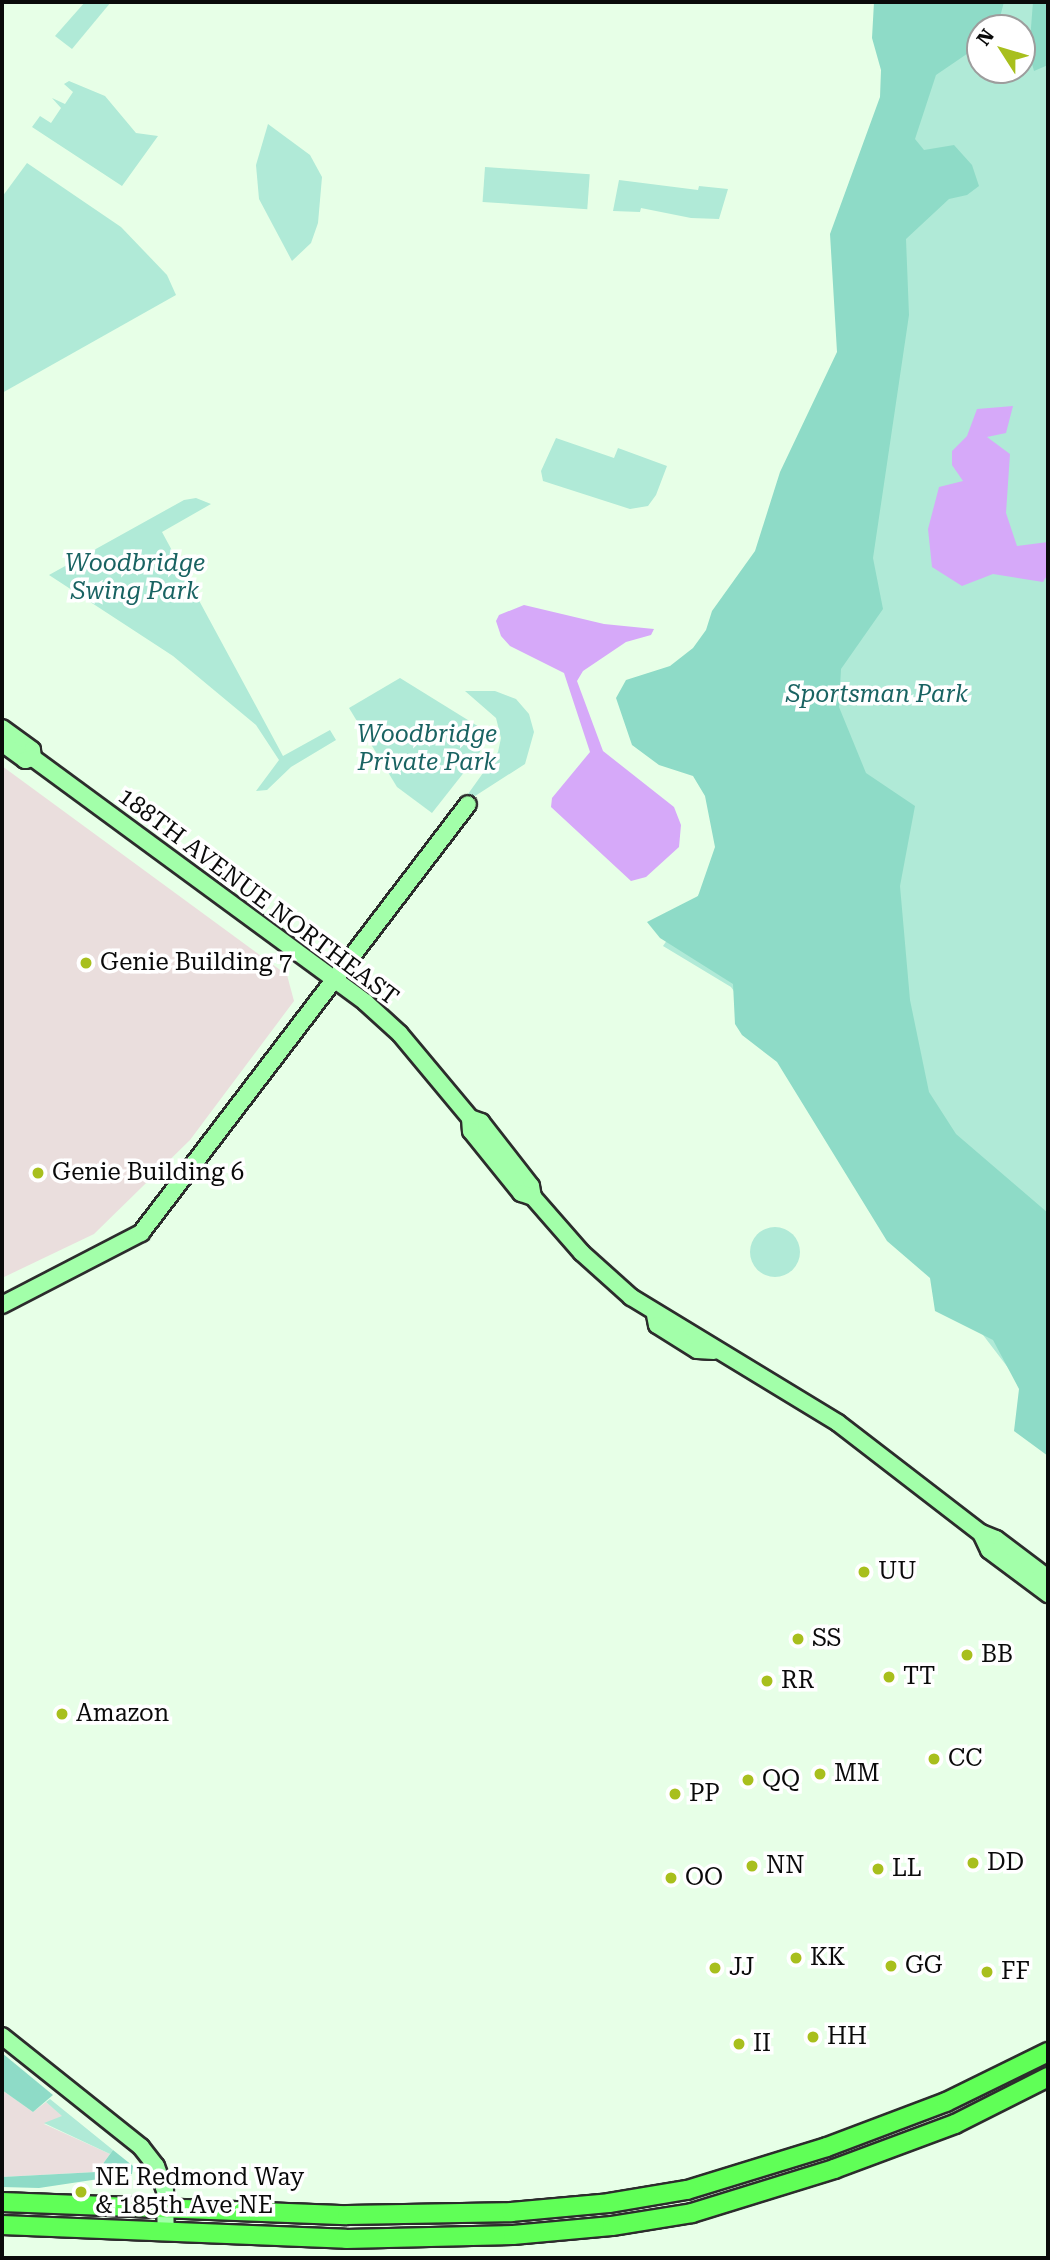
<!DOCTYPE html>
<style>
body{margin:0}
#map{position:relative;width:1050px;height:2260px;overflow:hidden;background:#e7ffe7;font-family:"Roboto Serif",serif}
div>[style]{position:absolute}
.industrial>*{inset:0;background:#eadedd}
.green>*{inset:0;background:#b0ead7;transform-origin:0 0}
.round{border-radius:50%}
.forest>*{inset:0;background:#8edbc7}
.water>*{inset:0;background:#d6a9f9}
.roads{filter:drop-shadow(2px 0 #2c2c2c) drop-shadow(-2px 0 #2c2c2c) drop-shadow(0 2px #2c2c2c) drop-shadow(0 -2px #2c2c2c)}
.secondary>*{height:16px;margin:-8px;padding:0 8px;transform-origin:8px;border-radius:8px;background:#a2ffa9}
.primary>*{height:18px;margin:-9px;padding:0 9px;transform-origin:9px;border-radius:9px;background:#60ff57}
.dots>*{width:19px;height:19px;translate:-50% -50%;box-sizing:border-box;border:4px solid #fff;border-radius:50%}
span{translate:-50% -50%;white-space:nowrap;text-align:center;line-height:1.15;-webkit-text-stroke:7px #fff;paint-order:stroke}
.park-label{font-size:24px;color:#196362;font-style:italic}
.street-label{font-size:24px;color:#0a0a0a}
.poi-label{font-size:24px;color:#0a0a0a}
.left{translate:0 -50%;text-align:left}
.frame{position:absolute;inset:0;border:4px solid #0a0a0a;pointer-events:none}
.north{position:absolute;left:966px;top:14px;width:70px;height:70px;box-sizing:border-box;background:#fff;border:2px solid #9d9d9d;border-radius:50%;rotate:307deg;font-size:19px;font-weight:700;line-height:28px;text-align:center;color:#0a0a0a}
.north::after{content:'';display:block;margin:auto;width:24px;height:32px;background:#a8bf1d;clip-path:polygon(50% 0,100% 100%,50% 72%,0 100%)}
</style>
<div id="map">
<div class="industrial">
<i style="clip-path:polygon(2px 766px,287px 975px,294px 1001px,190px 1140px,94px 1234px,2px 1278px)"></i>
<i style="clip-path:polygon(2px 2090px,33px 2112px,46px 2102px,63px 2116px,44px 2124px,110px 2154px,97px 2172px,2px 2177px)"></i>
</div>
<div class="green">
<i style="clip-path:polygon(85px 2px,111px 2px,72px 49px,55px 36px)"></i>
<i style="clip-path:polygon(evenodd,885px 2px,1048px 2px,1048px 1420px,938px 1276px,731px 987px,663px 946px,754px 815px,778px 541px,847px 330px,889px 87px,885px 2px,980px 28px,1022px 28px,1022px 70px,980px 70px,980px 28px)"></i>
<i style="clip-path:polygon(69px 81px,105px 96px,136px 133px,158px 136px,122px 186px,32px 127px,40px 116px,51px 123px,61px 108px,52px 98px,65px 104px,73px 92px,64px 84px)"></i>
<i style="clip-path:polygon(268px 124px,310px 155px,322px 177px,318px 223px,311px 243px,292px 261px,259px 199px,256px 165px)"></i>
<i style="clip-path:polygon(27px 163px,121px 227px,167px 275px,176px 295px,2px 393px,2px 197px)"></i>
<i style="left:485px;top:167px;width:105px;height:35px;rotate:4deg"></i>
<i style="clip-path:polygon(619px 180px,698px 190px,699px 186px,728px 189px,719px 219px,691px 218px,641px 208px,640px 212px,613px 211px)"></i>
<i style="clip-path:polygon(556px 438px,614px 458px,618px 448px,667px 466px,656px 495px,648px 506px,630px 509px,543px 481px,541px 471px)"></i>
<i style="clip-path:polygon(196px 498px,211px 504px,162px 532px,283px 756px,330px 730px,336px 740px,291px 767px,267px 790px,256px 791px,279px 760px,256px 725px,173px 656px,49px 575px,184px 500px)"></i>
<i style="clip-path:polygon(400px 678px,484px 730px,486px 737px,480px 752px,432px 813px,397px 787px,349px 708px)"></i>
<i style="clip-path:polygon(465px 691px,495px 691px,516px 699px,529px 714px,534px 732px,525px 764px,472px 798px,468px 794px,498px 752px,501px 738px,496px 718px)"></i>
<i class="round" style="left:750px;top:1227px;width:50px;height:50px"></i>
<i style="clip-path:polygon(50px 2099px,113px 2150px,110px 2154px,44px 2123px,62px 2116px,46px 2102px)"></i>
</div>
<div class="forest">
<i style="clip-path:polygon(874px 2px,1004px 2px,997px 28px,980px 28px,980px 45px,936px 75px,915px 139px,924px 150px,954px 145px,972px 165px,979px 186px,967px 195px,949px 199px,906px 239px,909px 315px,873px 558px,883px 609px,841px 669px,839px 707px,866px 773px,915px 806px,900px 886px,910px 1000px,929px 1092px,956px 1134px,1048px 1213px,1048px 1456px,1014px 1431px,1019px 1389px,993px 1340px,935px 1311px,930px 1278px,887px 1241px,777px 1062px,742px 1035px,735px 1024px,733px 984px,660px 938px,647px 922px,698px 896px,715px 847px,705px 796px,693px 776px,659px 765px,632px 745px,616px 698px,626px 680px,670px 666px,693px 648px,706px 630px,712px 611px,755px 551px,780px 472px,837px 352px,830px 234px,880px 97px,881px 70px,872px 38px)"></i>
<i style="clip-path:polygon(1033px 2px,1048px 2px,1048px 65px,1034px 71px,1029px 53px)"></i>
<i style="clip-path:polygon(2px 2053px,53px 2095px,33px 2112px,2px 2090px)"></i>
<i style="clip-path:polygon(113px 2150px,133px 2166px,132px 2174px,39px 2188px,2px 2187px,2px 2177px,97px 2172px)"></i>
</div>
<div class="water">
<i style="clip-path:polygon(1013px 406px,1006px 433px,987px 437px,1010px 454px,1006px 513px,1017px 546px,1048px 542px,1048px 574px,1043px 582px,993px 574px,962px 586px,932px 567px,928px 529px,939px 487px,963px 481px,952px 465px,952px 451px,967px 436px,977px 409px)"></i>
<i style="clip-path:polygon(524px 605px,604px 624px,654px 629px,651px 635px,626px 642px,583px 671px,577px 681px,603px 751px,674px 807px,681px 825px,679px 847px,646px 877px,631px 881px,551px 807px,552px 798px,590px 752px,564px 673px,510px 646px,501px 636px,496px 621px,499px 615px)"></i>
</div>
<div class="roads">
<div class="secondary">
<i style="left:2px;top:728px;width:37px;rotate:36deg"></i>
<i style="left:32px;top:750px;width:8px;rotate:83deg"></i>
<i style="left:33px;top:758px;width:412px;rotate:36.3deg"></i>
<i style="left:365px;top:1002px;width:47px;rotate:42.4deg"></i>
<i style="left:400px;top:1034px;width:109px;rotate:50.2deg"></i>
<i style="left:470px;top:1118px;width:12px;rotate:20deg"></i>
<i style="left:481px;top:1122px;width:81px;rotate:52deg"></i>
<i style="left:531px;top:1186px;width:11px;rotate:80deg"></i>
<i style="left:533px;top:1197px;width:74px;rotate:48.8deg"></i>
<i style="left:582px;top:1253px;width:66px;rotate:41.9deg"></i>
<i style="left:631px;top:1297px;width:242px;rotate:31.3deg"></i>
<i style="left:838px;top:1423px;width:180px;rotate:37.6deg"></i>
<i style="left:981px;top:1533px;width:16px;rotate:22deg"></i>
<i style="left:996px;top:1539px;width:65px;rotate:36.9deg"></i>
<i style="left:2px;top:743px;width:29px;rotate:36deg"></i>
<i style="left:25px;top:760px;width:8px;rotate:-14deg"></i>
<i style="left:470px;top:1118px;width:13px;rotate:86deg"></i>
<i style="left:471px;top:1131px;width:80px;rotate:51.1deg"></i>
<i style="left:521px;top:1193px;width:13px;rotate:18deg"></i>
<i style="left:2px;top:1305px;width:157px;rotate:-27.4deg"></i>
<i style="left:141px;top:1233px;width:539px;rotate:-52.68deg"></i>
<i style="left:655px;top:1315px;width:10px;rotate:79deg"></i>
<i style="left:657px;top:1325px;width:47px;rotate:32deg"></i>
<i style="left:697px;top:1350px;width:17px;rotate:3deg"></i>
<i style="left:981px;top:1533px;width:19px;rotate:65deg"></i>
<i style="left:989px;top:1550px;width:74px;rotate:36.7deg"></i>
<i style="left:2px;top:2036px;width:178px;rotate:38.6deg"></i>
<i style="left:141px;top:2147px;width:24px;rotate:52deg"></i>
<i style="left:156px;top:2166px;width:27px;rotate:70deg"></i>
<i style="left:165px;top:2191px;width:39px;rotate:89deg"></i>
</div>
<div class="primary">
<i style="left:2px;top:2202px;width:345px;rotate:2.2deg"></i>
<i style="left:347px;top:2215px;width:164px;rotate:-1deg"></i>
<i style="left:511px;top:2212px;width:98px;rotate:-5.2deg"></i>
<i style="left:609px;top:2203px;width:79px;rotate:-9.5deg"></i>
<i style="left:687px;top:2190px;width:146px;rotate:-17.1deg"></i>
<i style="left:827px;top:2147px;width:127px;rotate:-20.7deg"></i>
<i style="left:946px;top:2102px;width:114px;rotate:-26.1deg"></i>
<i style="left:2px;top:2225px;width:344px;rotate:2.3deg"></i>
<i style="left:346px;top:2239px;width:167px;rotate:-1.4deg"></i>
<i style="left:513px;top:2235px;width:99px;rotate:-5.2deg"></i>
<i style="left:612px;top:2226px;width:81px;rotate:-9.2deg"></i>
<i style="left:692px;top:2213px;width:149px;rotate:-17.2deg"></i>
<i style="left:834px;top:2169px;width:129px;rotate:-20.4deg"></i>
<i style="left:955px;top:2124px;width:104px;rotate:-26.8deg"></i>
</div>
</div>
<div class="dots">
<i style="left:86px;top:963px;background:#a8bf1d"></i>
<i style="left:38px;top:1173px;background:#a8bf1d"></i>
<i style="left:864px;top:1572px;background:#a8bf1d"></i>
<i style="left:798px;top:1639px;background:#a8bf1d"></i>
<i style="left:967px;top:1655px;background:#a8bf1d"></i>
<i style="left:889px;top:1677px;background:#a8bf1d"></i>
<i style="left:767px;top:1681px;background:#a8bf1d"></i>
<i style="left:62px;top:1714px;background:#a8bf1d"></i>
<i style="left:934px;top:1759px;background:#a8bf1d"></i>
<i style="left:820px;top:1774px;background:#a8bf1d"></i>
<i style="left:748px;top:1780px;background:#a8bf1d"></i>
<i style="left:675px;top:1794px;background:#a8bf1d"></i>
<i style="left:973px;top:1863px;background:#a8bf1d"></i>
<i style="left:752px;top:1866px;background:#a8bf1d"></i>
<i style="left:878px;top:1869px;background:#a8bf1d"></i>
<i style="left:671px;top:1878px;background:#a8bf1d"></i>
<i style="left:796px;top:1958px;background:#a8bf1d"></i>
<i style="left:891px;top:1966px;background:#a8bf1d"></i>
<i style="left:715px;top:1968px;background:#a8bf1d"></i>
<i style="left:987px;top:1972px;background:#a8bf1d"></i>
<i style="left:813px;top:2037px;background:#a8bf1d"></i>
<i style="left:739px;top:2044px;background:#a8bf1d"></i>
<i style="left:81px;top:2192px;background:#a8bf1d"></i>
</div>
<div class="park-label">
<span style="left:135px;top:578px">Woodbridge<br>Swing Park</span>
<span style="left:877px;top:695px">Sportsman Park</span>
<span style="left:427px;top:749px">Woodbridge<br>Private Park</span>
</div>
<div class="street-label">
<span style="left:258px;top:897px;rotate:37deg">188TH AVENUE NORTHEAST</span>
</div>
<div class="poi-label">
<span class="left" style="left:100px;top:963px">Genie Building 7</span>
<span class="left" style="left:52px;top:1173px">Genie Building 6</span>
<span class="left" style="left:878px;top:1572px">UU</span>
<span class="left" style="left:812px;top:1639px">SS</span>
<span class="left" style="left:981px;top:1655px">BB</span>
<span class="left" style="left:903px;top:1677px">TT</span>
<span class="left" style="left:781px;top:1681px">RR</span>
<span class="left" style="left:76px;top:1714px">Amazon</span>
<span class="left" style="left:948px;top:1759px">CC</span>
<span class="left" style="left:834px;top:1774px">MM</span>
<span class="left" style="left:762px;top:1780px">QQ</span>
<span class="left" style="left:689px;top:1794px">PP</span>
<span class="left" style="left:987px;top:1863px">DD</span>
<span class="left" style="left:766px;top:1866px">NN</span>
<span class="left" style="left:892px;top:1869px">LL</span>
<span class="left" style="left:685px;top:1878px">OO</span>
<span class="left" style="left:810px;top:1958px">KK</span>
<span class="left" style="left:905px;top:1966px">GG</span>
<span class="left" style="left:729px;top:1968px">JJ</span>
<span class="left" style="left:1001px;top:1972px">FF</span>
<span class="left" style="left:827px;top:2037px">HH</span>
<span class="left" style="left:753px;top:2044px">II</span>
<span class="left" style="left:95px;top:2192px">NE Redmond Way<br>&amp; 185th Ave NE</span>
</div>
<div class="frame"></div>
<div class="north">N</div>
</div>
